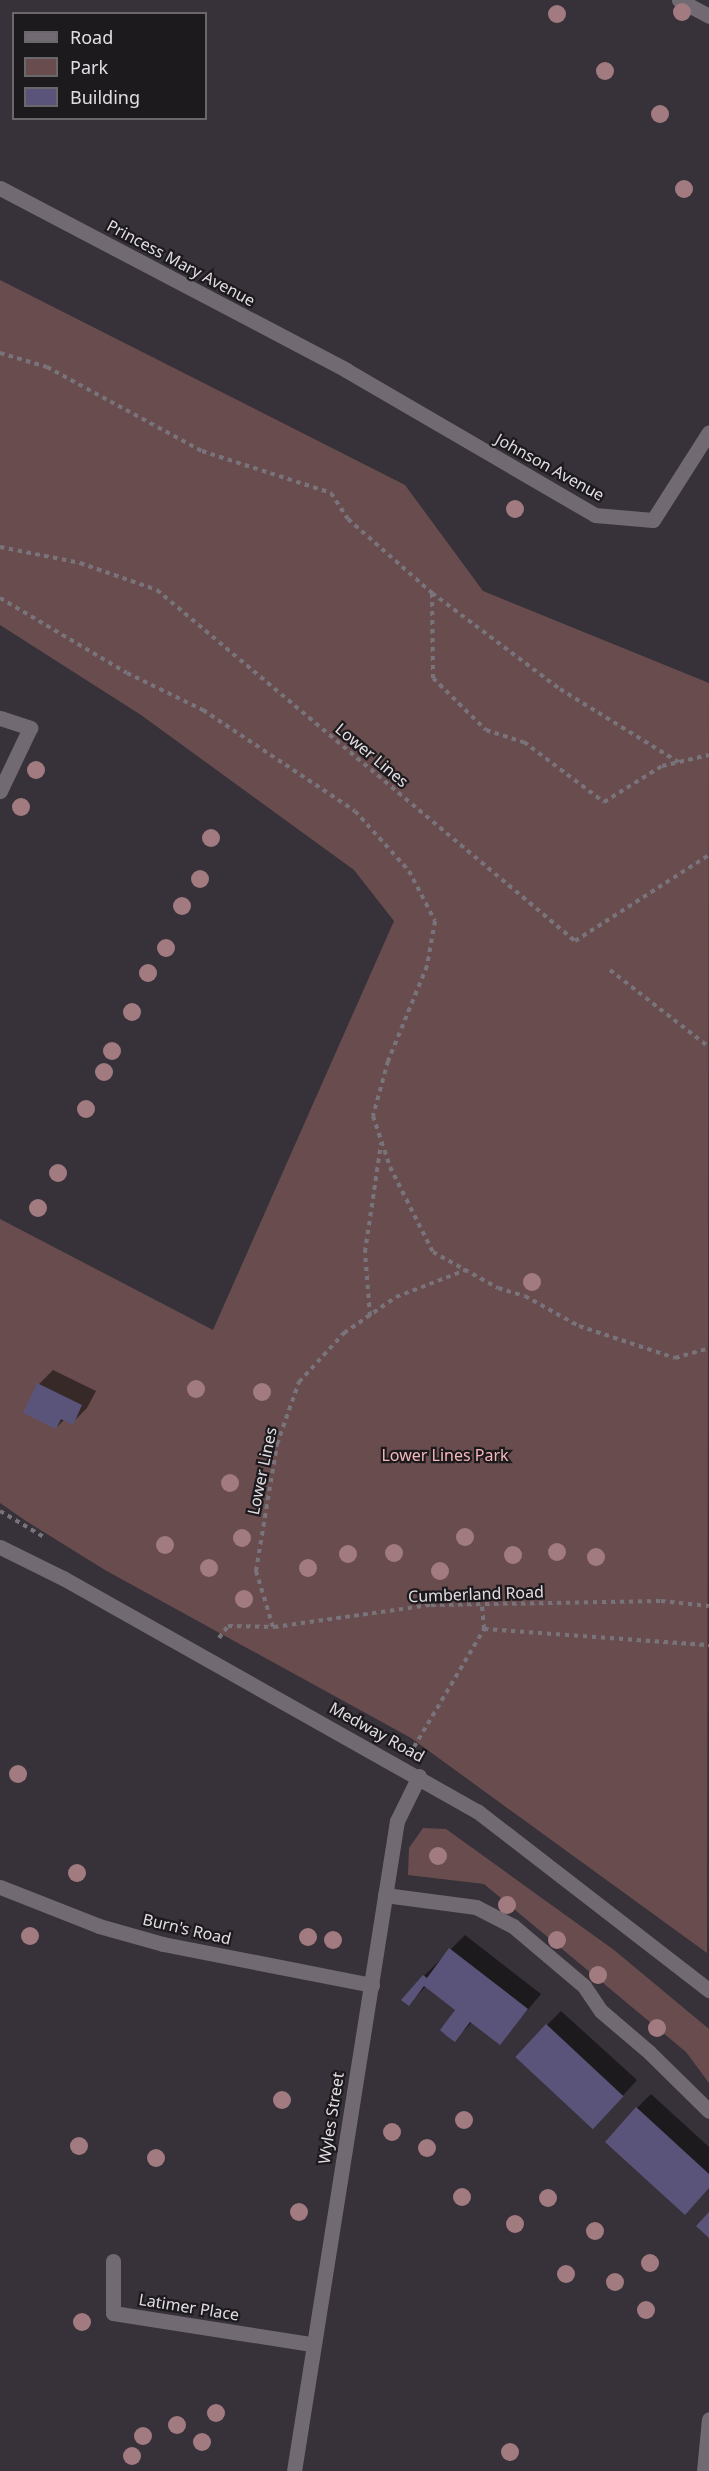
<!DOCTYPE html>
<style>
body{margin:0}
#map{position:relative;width:709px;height:2471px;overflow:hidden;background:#373139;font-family:"Noto Sans",sans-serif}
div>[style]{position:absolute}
.green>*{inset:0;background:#694d4e}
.shadow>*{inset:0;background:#0007}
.building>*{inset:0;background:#5b547a;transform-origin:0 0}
.path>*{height:4px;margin-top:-2px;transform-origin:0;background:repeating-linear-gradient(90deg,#79747b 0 4.5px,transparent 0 9px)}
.lane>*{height:15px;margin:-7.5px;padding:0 7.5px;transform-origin:7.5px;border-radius:7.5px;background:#716a73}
.street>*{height:15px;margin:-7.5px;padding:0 7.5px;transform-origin:7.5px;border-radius:7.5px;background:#716a73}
.secondary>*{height:15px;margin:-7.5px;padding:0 7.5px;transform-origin:7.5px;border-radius:7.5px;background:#716a73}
.trees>*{width:18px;height:18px;margin:-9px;border-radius:50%;background:#a17b80}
span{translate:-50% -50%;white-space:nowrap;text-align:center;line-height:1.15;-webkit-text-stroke:4.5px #1d1a1e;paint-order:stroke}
.street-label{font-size:16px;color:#e1dde2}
.park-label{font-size:16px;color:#f7b8bb}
.legend{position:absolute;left:12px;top:12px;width:195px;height:108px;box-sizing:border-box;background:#1d1a1e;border:2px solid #6b686c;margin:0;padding:8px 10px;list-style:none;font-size:18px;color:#e1dde2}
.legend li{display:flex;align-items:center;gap:12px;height:30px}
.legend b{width:30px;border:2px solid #6b686c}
</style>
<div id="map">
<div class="green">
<i style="clip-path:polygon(0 280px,405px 485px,483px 591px,709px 683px,707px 1953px,411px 1738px,105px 1570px,26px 1521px,0 1503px,0 1219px,213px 1330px,394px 921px,354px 870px,141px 715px,0 625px)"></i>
<i style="clip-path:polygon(423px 1828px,446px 1829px,614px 1950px,709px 2029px,709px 2083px,686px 2052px,484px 1884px,408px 1875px,409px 1848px)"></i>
</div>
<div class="shadow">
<i style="clip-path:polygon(53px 1370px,96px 1391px,87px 1408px,72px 1423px,65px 1419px,56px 1428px,39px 1384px)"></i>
<i style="clip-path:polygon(465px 1935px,541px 1994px,500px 2043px,472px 2022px,455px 2040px,457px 2010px,426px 1986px,409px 2004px,424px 1976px)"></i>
<i style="clip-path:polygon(561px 2011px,637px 2080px,608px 2112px,547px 2025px)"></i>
<i style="clip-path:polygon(651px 2094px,709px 2147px,709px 2187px,637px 2108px)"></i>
</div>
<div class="building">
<i style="clip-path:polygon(37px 1383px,82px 1405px,73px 1425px,61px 1419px,56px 1429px,23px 1413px)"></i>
<i style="clip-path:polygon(449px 1948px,528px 2009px,500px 2045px,470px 2022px,455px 2042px,448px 2037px,440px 2030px,455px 2010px,424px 1986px,409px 2006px,401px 2000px,423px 1975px,427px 1978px)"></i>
<i style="left:546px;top:2024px;width:106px;height:45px;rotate:43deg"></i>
<i style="clip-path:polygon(636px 2107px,709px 2174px,709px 2188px,685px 2215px,605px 2142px)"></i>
<i style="clip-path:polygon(709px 2212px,709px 2238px,696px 2226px)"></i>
</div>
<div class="path">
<i style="left:0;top:353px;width:49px;rotate:16.6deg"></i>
<i style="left:47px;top:367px;width:176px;rotate:28.5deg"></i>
<i style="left:202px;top:451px;width:136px;rotate:18deg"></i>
<i style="left:331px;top:493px;width:31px;rotate:57deg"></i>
<i style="left:348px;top:519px;width:112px;rotate:41.4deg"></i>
<i style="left:432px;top:593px;width:85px;rotate:89.3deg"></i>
<i style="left:433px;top:678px;width:74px;rotate:44.5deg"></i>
<i style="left:486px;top:730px;width:40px;rotate:18deg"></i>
<i style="left:524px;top:742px;width:100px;rotate:36.9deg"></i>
<i style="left:604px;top:802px;width:68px;rotate:-31.8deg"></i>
<i style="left:662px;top:766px;width:48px;rotate:-13.2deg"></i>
<i style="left:0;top:547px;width:82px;rotate:11.3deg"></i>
<i style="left:80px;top:563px;width:82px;rotate:19.3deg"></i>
<i style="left:157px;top:590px;width:546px;rotate:40.02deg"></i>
<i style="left:575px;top:941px;width:159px;rotate:-32.7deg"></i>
<i style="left:432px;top:593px;width:160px;rotate:36.9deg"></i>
<i style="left:560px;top:689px;width:139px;rotate:31.7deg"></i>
<i style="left:0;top:598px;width:147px;rotate:30.6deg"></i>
<i style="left:127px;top:673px;width:85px;rotate:26deg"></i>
<i style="left:203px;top:710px;width:182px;rotate:33.6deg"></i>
<i style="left:355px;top:811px;width:81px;rotate:48deg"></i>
<i style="left:409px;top:871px;width:56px;rotate:62.5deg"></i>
<i style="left:435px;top:921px;width:46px;rotate:100.1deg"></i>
<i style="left:427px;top:966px;width:103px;rotate:112.3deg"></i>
<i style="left:388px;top:1061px;width:57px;rotate:105.3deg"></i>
<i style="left:373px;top:1116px;width:54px;rotate:71.6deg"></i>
<i style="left:390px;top:1167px;width:95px;rotate:63.2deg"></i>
<i style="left:433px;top:1252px;width:74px;rotate:29deg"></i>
<i style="left:498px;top:1288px;width:28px;rotate:17deg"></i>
<i style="left:525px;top:1296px;width:62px;rotate:29.1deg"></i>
<i style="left:579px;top:1326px;width:101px;rotate:18.4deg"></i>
<i style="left:675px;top:1358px;width:35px;rotate:-16deg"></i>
<i style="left:610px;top:970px;width:125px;rotate:37.9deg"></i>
<i style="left:370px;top:1316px;width:64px;rotate:-94.5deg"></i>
<i style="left:365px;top:1252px;width:110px;rotate:-81.6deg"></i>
<i style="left:0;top:1511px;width:51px;rotate:30.6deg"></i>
<i style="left:273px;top:1627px;width:59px;rotate:-106.9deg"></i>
<i style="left:256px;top:1571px;width:129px;rotate:-80.6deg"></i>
<i style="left:277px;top:1444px;width:66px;rotate:-70.5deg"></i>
<i style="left:299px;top:1382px;width:67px;rotate:-47.4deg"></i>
<i style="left:344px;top:1333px;width:63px;rotate:-34.7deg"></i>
<i style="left:396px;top:1297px;width:75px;rotate:-21.1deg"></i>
<i style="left:484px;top:1629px;width:226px;rotate:4.1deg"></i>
<i style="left:219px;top:1638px;width:15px;rotate:-53deg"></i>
<i style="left:228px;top:1626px;width:46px;rotate:1.2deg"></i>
<i style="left:274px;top:1627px;width:159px;rotate:-8deg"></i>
<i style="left:431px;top:1605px;width:230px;rotate:-1deg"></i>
<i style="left:661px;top:1601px;width:48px;rotate:5.9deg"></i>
<i style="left:414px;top:1747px;width:137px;rotate:-59.3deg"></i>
<i style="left:484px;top:1629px;width:25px;rotate:-95deg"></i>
</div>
<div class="lane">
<i style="left:679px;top:0;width:34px;rotate:28deg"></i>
<i style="left:0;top:188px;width:391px;rotate:27.7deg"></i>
<i style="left:0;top:718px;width:32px;rotate:18deg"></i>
<i style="left:30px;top:728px;width:70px;rotate:115.5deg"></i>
</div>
<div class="street">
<i style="left:346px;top:370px;width:288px;rotate:30.2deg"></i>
<i style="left:595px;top:515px;width:58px;rotate:4.9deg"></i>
<i style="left:653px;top:520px;width:104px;rotate:-57.5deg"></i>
<i style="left:0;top:1887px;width:106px;rotate:21.5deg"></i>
<i style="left:99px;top:1926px;width:66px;rotate:15.7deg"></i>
<i style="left:163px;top:1944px;width:213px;rotate:11.1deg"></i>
<i style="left:385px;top:1895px;width:92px;rotate:7.5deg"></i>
<i style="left:476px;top:1907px;width:42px;rotate:27.2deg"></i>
<i style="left:513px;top:1926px;width:93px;rotate:40.2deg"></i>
<i style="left:584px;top:1986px;width:30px;rotate:56deg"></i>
<i style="left:601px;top:2011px;width:63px;rotate:40.5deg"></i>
<i style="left:649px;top:2052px;width:84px;rotate:44.5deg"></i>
<i style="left:113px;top:2261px;width:52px;rotate:90deg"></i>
<i style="left:113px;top:2313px;width:201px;rotate:8.9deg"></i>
<i style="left:294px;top:2471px;width:658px;rotate:-81deg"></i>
<i style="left:397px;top:1821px;width:50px;rotate:-63.9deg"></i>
<i style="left:704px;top:2471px;width:52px;rotate:-84.5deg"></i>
</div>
<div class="secondary">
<i style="left:0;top:1547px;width:70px;rotate:26.2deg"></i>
<i style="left:63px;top:1578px;width:475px;rotate:29.4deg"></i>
<i style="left:477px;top:1811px;width:293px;rotate:37.7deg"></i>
</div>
<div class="trees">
<i style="left:682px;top:12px"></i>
<i style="left:557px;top:14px"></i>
<i style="left:605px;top:71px"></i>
<i style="left:660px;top:114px"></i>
<i style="left:684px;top:189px"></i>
<i style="left:515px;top:509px"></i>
<i style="left:36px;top:770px"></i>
<i style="left:21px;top:807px"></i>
<i style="left:211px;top:838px"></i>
<i style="left:200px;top:879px"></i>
<i style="left:182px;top:906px"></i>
<i style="left:166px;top:948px"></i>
<i style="left:148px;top:973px"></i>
<i style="left:132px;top:1012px"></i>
<i style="left:112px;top:1051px"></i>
<i style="left:104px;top:1072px"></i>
<i style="left:86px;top:1109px"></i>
<i style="left:58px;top:1173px"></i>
<i style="left:38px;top:1208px"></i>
<i style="left:532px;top:1282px"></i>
<i style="left:196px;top:1389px"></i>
<i style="left:262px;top:1392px"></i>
<i style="left:230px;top:1483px"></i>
<i style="left:465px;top:1537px"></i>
<i style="left:242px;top:1538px"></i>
<i style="left:165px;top:1545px"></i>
<i style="left:557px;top:1552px"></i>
<i style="left:394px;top:1553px"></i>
<i style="left:348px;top:1554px"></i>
<i style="left:513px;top:1555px"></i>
<i style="left:596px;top:1557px"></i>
<i style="left:209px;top:1568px"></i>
<i style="left:308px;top:1568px"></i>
<i style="left:440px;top:1571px"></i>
<i style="left:244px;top:1599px"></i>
<i style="left:18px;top:1774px"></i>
<i style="left:438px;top:1856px"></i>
<i style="left:77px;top:1873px"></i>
<i style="left:507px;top:1905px"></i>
<i style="left:30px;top:1936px"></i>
<i style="left:308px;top:1937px"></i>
<i style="left:333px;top:1940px"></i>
<i style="left:557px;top:1940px"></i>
<i style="left:598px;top:1975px"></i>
<i style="left:657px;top:2028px"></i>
<i style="left:282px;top:2100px"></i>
<i style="left:464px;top:2120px"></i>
<i style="left:392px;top:2132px"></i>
<i style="left:79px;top:2146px"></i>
<i style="left:427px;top:2148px"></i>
<i style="left:156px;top:2158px"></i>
<i style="left:462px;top:2197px"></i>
<i style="left:548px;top:2198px"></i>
<i style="left:299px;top:2212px"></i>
<i style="left:515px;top:2224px"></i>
<i style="left:595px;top:2231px"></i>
<i style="left:650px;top:2263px"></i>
<i style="left:566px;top:2274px"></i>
<i style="left:615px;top:2282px"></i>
<i style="left:646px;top:2310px"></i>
<i style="left:82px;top:2322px"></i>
<i style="left:216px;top:2413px"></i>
<i style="left:177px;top:2425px"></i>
<i style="left:143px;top:2436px"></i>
<i style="left:202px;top:2442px"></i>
<i style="left:510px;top:2452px"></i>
<i style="left:132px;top:2456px"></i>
</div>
<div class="street-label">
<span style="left:181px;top:263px;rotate:28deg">Princess Mary Avenue</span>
<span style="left:550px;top:467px;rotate:29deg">Johnson Avenue</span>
<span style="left:372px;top:755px;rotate:40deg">Lower Lines</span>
<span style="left:262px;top:1471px;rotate:-78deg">Lower Lines</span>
<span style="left:476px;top:1594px;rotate:-2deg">Cumberland Road</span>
<span style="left:377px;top:1732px;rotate:29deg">Medway Road</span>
<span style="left:187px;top:1929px;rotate:13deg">Burn's Road</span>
<span style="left:331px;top:2118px;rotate:-81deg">Wyles Street</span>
<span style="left:189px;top:2307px;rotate:9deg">Latimer Place</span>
</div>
<div class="park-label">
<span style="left:445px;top:1455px">Lower Lines Park</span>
</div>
<ul class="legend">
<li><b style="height:8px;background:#716a73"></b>Road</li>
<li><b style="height:16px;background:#694d4e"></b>Park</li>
<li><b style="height:16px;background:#5b547a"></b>Building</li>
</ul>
</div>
